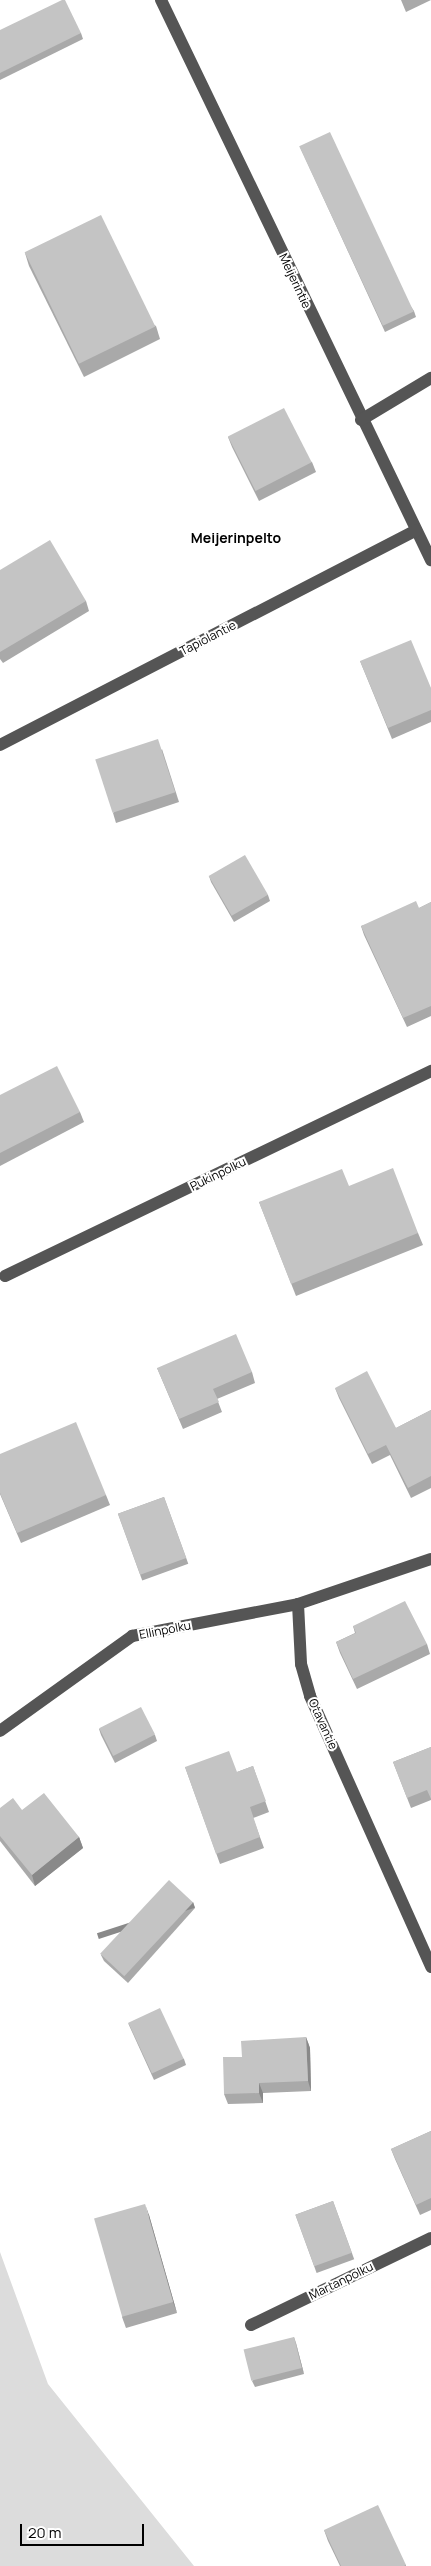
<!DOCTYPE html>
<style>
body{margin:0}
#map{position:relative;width:431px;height:2566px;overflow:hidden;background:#fff;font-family:Manrope,sans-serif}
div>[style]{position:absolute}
.green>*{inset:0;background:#dcdcdc}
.minor>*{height:12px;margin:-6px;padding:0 6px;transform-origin:6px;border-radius:6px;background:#555}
.wall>*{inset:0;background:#a9a9a9;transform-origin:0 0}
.shaded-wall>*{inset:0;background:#898989;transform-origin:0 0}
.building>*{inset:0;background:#c4c4c4;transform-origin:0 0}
span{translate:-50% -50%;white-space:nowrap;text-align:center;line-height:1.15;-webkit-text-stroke:4px #fff;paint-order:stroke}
.street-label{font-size:12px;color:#000}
.neighbourhood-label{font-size:14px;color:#000;font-weight:700}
.scale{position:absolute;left:20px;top:2524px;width:124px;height:22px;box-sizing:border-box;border:2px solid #000;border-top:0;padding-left:6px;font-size:15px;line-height:18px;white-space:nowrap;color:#000;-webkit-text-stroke:4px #fff;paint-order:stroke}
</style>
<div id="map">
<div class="green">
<i style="clip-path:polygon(0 2252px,48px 2384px,194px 2566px,0 2566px)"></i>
</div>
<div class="minor">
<i style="left:161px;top:0;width:622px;rotate:64.26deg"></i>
<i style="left:361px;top:420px;width:82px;rotate:-31deg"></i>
<i style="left:0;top:745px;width:468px;rotate:-27.3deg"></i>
<i style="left:5px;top:1276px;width:473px;rotate:-25.7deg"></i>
<i style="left:431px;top:1559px;width:140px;rotate:161.3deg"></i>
<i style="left:298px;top:1604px;width:60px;rotate:87.1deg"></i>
<i style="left:301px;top:1664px;width:33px;rotate:74deg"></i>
<i style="left:310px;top:1696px;width:297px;rotate:65.9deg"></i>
<i style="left:0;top:1731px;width:163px;rotate:-35.7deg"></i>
<i style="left:132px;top:1636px;width:169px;rotate:-10.9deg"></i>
<i style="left:251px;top:2325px;width:200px;rotate:-25.8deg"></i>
</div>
<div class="wall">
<i style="clip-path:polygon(401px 0,431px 0,406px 12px)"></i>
<i style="clip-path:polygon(0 30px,81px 33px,83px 39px,0 80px)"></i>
<i style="clip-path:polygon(300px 147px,414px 311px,416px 317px,385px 332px)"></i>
<i style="clip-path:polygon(25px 253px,156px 326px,160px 339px,84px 377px,29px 266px)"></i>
<i style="clip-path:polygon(228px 437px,312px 462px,316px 472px,259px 501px,232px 447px)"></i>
<i style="clip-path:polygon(0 570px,86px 601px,89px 611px,3px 663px,0 659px)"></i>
<i style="clip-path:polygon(360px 661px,431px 688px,431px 722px,392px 739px)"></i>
<i style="clip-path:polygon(162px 749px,179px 802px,116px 823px,113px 813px)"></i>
<i style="clip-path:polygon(209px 876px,268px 895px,270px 901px,234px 922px,211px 882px)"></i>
<i style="clip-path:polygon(431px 902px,431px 1016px,407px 1027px,364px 935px,361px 926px,419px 908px)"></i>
<i style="clip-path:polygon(0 1095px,80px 1112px,84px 1122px,0 1166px)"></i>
<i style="clip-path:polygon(349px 1186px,418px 1233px,423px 1245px,296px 1296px,259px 1202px)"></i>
<i style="clip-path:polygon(157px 1368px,252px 1372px,255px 1383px,217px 1399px,222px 1412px,183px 1429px)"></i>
<i style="clip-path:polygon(335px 1388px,396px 1428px,431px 1410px,431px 1488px,411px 1498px,390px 1455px,372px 1464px,339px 1398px)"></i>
<i style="clip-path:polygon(0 1454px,106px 1495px,110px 1505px,21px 1543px,0 1494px)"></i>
<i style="left:164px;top:1497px;width:71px;height:49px;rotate:70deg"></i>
<i style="clip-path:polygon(353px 1626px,427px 1644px,430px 1654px,357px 1689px,340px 1653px,336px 1642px,355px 1633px)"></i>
<i style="clip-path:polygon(99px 1729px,155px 1735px,157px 1741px,115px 1763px,101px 1735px)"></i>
<i style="clip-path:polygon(431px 1747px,431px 1800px,411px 1808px,393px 1762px)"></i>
<i style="clip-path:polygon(253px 1766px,269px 1812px,253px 1818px,264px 1848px,220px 1864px,185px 1767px,237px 1772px)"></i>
<i style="clip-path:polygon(0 1808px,22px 1810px,79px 1837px,83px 1848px,35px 1886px,0 1841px)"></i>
<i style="clip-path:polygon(193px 1902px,195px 1908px,128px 1983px,104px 1961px,101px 1955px)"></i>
<i style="clip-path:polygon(128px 2023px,184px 2059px,186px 2065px,154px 2080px)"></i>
<i style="clip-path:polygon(306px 2037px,310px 2048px,311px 2091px,263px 2093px,263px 2103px,228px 2104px,224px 2094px,242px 2057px)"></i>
<i style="clip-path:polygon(431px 2131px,431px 2210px,420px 2215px,395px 2159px,391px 2149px)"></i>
<i style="left:333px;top:2201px;width:62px;height:40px;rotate:70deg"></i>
<i style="clip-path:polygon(149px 2215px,177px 2313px,126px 2328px,122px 2317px)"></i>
<i style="clip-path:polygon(294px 2337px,304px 2374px,255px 2387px,252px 2381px)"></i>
<i style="clip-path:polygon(324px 2530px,406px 2565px,406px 2566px,340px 2566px,328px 2541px)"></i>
</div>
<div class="shaded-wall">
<i style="clip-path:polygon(79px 1837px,83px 1848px,35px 1886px,32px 1875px)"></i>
<i style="left:193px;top:1902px;width:6px;height:101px;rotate:72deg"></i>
<i style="clip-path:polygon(306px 2037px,310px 2048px,311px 2091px,308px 2081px)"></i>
<i style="clip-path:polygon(259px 2083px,263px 2093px,263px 2103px,259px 2093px)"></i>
<i style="clip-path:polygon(145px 2204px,149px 2215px,177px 2313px,173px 2302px)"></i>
<i style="clip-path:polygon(294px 2337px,296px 2343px,304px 2374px,302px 2368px)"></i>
</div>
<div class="building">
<i style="clip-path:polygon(62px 0,65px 0,81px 33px,0 73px,0 30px)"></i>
<i style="left:330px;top:132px;width:198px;height:34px;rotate:65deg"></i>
<i style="left:101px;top:215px;width:124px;height:85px;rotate:64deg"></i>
<i style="left:284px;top:408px;width:61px;height:63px;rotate:63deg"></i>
<i style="clip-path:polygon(50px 540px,86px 601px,0 652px,0 570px)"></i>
<i style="clip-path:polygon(411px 640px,431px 688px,431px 710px,388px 728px,360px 661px)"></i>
<i style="left:158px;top:739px;width:56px;height:66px;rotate:72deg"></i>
<i style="left:245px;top:855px;width:46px;height:42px;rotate:60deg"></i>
<i style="clip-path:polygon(416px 901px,419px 908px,431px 902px,431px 1006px,403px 1018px,361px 926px)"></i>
<i style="clip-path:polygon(57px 1066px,80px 1112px,0 1153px,0 1095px)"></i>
<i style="clip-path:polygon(393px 1168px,418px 1233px,291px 1284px,259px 1202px,342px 1169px,349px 1186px)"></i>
<i style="clip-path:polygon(236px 1334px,252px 1372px,213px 1389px,219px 1402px,179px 1419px,157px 1368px)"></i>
<i style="clip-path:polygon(367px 1371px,396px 1428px,431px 1410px,431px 1476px,408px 1488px,386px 1445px,368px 1454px,335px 1388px)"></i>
<i style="clip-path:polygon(76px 1422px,106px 1495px,17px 1533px,0 1493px,0 1454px)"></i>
<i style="left:164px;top:1497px;width:65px;height:49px;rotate:70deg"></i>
<i style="clip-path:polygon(405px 1601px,427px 1644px,353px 1679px,336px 1642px,356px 1633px,353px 1626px)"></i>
<i style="left:141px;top:1707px;width:31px;height:47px;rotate:63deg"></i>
<i style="clip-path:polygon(431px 1747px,431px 1799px,427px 1790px,407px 1798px,393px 1762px)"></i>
<i style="clip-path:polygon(229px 1751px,237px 1772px,253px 1766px,266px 1801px,250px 1807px,260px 1837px,216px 1854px,185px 1767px)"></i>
<i style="clip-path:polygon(44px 1793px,79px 1837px,32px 1875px,0 1836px,0 1808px,13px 1798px,22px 1810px)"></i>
<i style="left:169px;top:1880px;width:33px;height:101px;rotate:43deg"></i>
<i style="left:160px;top:2008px;width:56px;height:35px;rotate:65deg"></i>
<i style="clip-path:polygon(306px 2037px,308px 2081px,259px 2083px,259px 2093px,224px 2094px,223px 2057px,242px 2057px,241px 2041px)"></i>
<i style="clip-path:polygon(431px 2131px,431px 2198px,416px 2205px,391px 2149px)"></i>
<i style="left:333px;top:2201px;width:55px;height:40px;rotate:70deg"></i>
<i style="left:145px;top:2204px;width:102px;height:53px;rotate:74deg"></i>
<i style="left:294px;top:2337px;width:32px;height:52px;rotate:76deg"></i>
<i style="clip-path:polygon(378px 2505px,406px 2565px,404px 2566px,341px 2566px,324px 2530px)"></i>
</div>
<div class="street-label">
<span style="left:295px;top:281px;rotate:65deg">Meijerintie</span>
<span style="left:208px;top:638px;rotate:-27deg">Tapiolantie</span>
<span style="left:218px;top:1174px;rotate:-26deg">Pukinpolku</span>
<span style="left:165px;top:1630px;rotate:-11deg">Ellinpolku</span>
<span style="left:323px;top:1724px;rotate:66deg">Otavantie</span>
<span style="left:341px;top:2281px;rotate:-26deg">Martanpolku</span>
</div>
<div class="neighbourhood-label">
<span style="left:236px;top:538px">Meijerinpelto</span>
</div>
<div class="scale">20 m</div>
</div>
